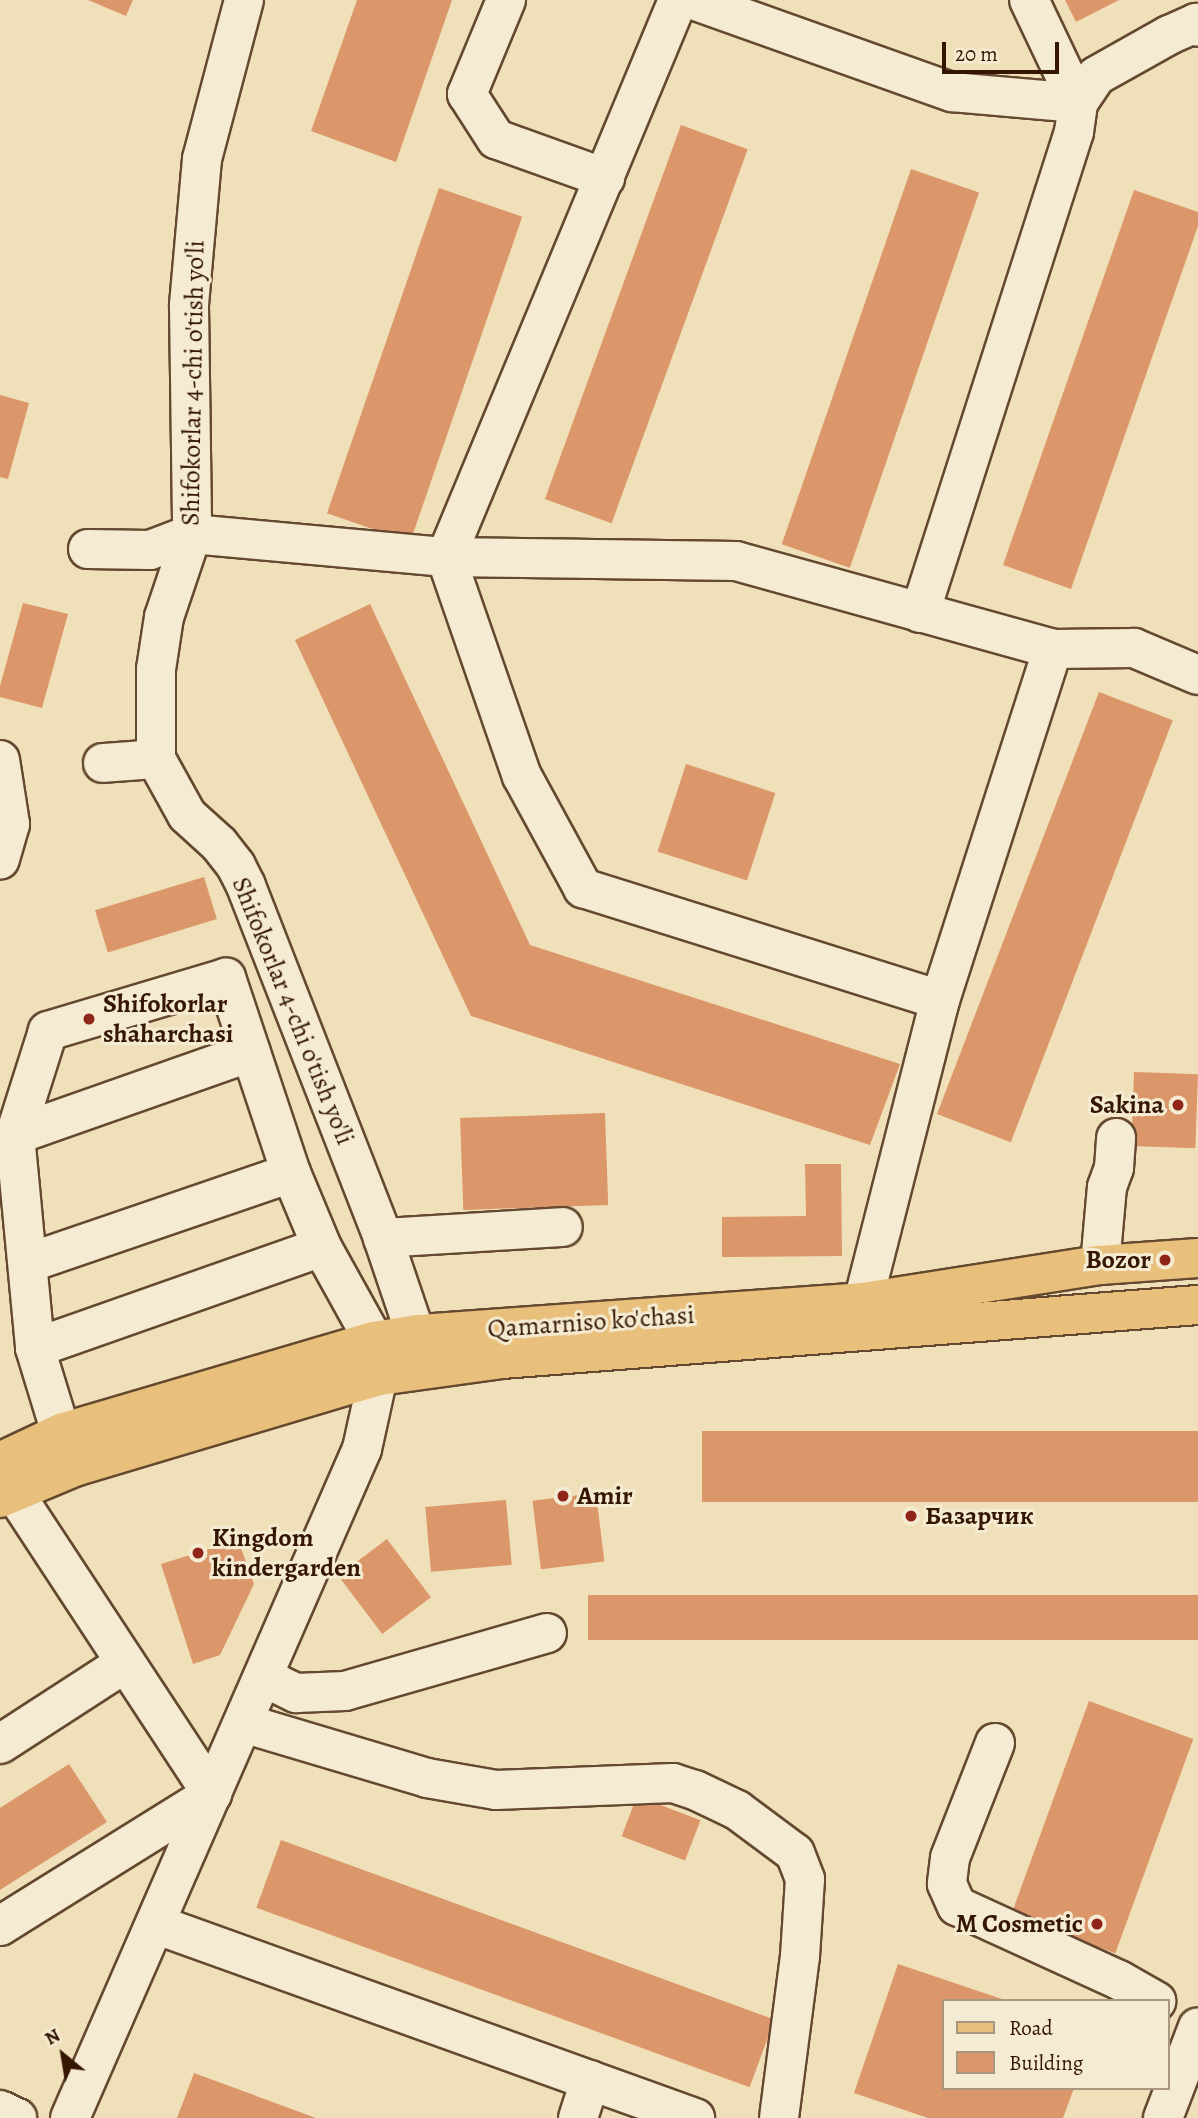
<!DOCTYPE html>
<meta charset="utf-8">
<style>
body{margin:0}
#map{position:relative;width:1198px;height:2118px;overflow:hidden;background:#f0e0b9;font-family:Alegreya,serif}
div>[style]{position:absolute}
.building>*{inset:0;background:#db9669;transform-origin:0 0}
.roads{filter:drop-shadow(2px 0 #64482f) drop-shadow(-2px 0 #64482f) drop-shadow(0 2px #64482f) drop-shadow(0 -2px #64482f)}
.minor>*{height:38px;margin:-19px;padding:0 19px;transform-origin:19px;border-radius:19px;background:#f5ebd2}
.major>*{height:38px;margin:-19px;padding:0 19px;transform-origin:19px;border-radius:19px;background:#e8c07c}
.dots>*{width:19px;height:19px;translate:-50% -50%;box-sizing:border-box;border:4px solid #f5ebd2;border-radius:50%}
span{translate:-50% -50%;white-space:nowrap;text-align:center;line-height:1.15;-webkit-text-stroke:6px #f5ebd2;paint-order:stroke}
.street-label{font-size:26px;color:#351601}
.poi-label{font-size:26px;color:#351601;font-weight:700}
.left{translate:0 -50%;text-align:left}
.right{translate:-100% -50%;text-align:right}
.legend{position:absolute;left:942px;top:1999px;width:228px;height:91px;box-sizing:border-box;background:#f5ebd2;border:2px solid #a8967e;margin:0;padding:9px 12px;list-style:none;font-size:21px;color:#351601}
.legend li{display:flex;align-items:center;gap:14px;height:35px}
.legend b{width:35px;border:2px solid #a8967e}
.north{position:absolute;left:28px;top:2020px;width:70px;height:70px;-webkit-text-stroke:5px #f5ebd2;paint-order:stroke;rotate:330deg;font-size:19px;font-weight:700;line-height:28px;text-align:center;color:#351601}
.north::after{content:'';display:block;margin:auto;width:24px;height:32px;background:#351601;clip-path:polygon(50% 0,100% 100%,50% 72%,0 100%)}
.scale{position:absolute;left:942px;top:42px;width:117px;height:32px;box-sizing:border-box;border:4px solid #351601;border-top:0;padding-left:9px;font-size:21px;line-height:24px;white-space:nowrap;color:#351601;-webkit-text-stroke:5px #f5ebd2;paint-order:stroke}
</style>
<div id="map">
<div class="building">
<i style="clip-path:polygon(88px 0,133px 0,126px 16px)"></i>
<i style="clip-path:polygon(357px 0,452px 0,396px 162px,311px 131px)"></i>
<i style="clip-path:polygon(1065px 0,1119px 0,1076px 22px)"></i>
<i style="left:681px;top:125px;width:71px;height:398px;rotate:20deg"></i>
<i style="left:911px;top:169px;width:72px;height:397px;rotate:19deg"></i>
<i style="left:439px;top:188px;width:88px;height:344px;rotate:19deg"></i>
<i style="clip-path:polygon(1134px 190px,1198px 212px,1198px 226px,1071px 589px,1003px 565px)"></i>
<i style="clip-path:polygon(0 395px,29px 403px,8px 479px,0 477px)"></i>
<i style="clip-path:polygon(23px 603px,68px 614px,42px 708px,0 697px,0 686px)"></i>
<i style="clip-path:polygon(370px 604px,530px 945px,900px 1064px,870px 1145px,471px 1016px,295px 640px)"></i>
<i style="left:1099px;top:692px;width:79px;height:452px;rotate:21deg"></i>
<i style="left:686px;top:764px;width:94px;height:92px;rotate:18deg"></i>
<i style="left:204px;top:877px;width:44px;height:114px;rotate:73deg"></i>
<i style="left:1134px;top:1072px;width:64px;height:74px;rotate:2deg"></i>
<i style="left:605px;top:1113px;width:92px;height:145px;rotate:88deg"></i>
<i style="clip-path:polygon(805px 1164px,841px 1164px,842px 1256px,722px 1257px,722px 1217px,806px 1216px)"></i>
<i style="left:1198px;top:1431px;width:71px;height:496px;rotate:90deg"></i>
<i style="left:596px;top:1493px;width:69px;height:64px;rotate:83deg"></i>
<i style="left:506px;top:1500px;width:65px;height:81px;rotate:85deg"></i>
<i style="left:387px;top:1539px;width:73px;height:61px;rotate:53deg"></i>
<i style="clip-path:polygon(238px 1540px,254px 1584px,220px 1655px,193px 1664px,161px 1564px)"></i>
<i style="left:1198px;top:1595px;width:45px;height:610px;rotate:90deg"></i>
<i style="left:1089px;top:1701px;width:111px;height:228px;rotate:20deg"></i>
<i style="clip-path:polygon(69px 1764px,107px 1822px,0 1890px,0 1808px)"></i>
<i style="left:637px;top:1796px;width:68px;height:43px;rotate:21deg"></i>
<i style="left:281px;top:1840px;width:525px;height:72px;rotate:20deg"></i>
<i style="clip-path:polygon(898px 1964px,1005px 2000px,944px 2001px,944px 2088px,1074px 2088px,1063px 2118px,928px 2118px,854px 2093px)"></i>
<i style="clip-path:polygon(194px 2073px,316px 2118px,177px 2118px)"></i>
</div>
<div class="roads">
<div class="minor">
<i style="left:244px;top:0;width:164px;rotate:104.8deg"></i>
<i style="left:202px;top:159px;width:148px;rotate:95.1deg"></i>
<i style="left:189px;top:306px;width:228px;rotate:89.2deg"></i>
<i style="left:192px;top:534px;width:88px;rotate:108.6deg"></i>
<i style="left:164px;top:617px;width:53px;rotate:98.7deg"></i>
<i style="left:156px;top:669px;width:90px;rotate:90deg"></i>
<i style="left:156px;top:759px;width:64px;rotate:61deg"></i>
<i style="left:187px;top:815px;width:43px;rotate:42.2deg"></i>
<i style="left:219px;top:844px;width:28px;rotate:52deg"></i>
<i style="left:236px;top:866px;width:22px;rotate:63deg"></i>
<i style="left:246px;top:886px;width:378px;rotate:68.7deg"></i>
<i style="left:383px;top:1238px;width:134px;rotate:71.3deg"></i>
<i style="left:506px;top:0;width:102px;rotate:112.5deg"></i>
<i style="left:467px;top:94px;width:54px;rotate:57.2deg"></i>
<i style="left:496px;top:139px;width:116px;rotate:19.7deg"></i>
<i style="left:678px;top:0;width:603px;rotate:112.61deg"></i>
<i style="left:446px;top:557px;width:232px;rotate:70.9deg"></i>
<i style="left:522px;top:776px;width:128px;rotate:61.4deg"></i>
<i style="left:583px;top:888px;width:374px;rotate:17.4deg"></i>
<i style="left:693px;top:0;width:275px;rotate:19.6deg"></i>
<i style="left:952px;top:92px;width:126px;rotate:5deg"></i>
<i style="left:1078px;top:103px;width:32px;rotate:-56deg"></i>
<i style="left:1096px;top:76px;width:84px;rotate:-29.3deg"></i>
<i style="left:1169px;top:35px;width:30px;rotate:-24deg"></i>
<i style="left:1196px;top:23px;width:4px;rotate:63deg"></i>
<i style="left:88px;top:549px;width:62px;rotate:0.9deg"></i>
<i style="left:150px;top:550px;width:45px;rotate:-20.9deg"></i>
<i style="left:192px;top:534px;width:255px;rotate:5.2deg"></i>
<i style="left:446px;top:557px;width:290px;rotate:0.8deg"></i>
<i style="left:736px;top:561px;width:329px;rotate:15.5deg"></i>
<i style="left:1053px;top:649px;width:81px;rotate:-0.7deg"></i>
<i style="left:1134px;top:648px;width:69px;rotate:22.9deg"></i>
<i style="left:920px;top:613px;width:505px;rotate:-72.25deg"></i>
<i style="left:1074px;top:132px;width:29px;rotate:-82deg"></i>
<i style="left:1078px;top:103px;width:114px;rotate:-115.4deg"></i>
<i style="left:0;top:760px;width:65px;rotate:81.1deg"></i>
<i style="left:10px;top:824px;width:37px;rotate:106deg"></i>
<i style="left:103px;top:763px;width:53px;rotate:-4.3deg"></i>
<i style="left:15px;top:1135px;width:250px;rotate:-19.4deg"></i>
<i style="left:383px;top:1238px;width:180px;rotate:-3.5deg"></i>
<i style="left:28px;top:1263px;width:278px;rotate:-18.9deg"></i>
<i style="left:1100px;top:1265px;width:78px;rotate:-84.9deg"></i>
<i style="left:1107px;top:1187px;width:20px;rotate:-70deg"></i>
<i style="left:1114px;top:1168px;width:30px;rotate:-86deg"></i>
<i style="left:863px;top:1302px;width:312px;rotate:-75.7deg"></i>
<i style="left:940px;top:1000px;width:369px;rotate:-72.2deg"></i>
<i style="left:35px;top:1348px;width:304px;rotate:-19.4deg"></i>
<i style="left:263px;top:1677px;width:37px;rotate:26deg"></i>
<i style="left:296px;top:1693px;width:49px;rotate:-2.3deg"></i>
<i style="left:345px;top:1691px;width:210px;rotate:-16deg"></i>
<i style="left:243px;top:1723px;width:192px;rotate:16.6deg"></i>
<i style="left:427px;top:1778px;width:70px;rotate:9.9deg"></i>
<i style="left:496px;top:1790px;width:177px;rotate:-2.3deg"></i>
<i style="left:673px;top:1783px;width:23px;rotate:18deg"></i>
<i style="left:695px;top:1790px;width:47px;rotate:25.5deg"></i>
<i style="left:737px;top:1810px;width:72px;rotate:36.6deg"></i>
<i style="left:795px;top:1853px;width:28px;rotate:69deg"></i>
<i style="left:805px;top:1879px;width:77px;rotate:93.7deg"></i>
<i style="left:800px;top:1956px;width:163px;rotate:97.4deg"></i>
<i style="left:995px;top:1743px;width:123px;rotate:111.4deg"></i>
<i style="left:950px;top:1858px;width:26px;rotate:97deg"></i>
<i style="left:947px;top:1884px;width:24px;rotate:66deg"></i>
<i style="left:957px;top:1906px;width:178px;rotate:24.6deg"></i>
<i style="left:1119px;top:1980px;width:43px;rotate:29.6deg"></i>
<i style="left:0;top:1744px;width:149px;rotate:-32.9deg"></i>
<i style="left:155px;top:1924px;width:574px;rotate:19.76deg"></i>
<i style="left:0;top:1926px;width:250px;rotate:-31.9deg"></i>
<i style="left:212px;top:1794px;width:360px;rotate:-123.3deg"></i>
<i style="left:0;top:2110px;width:19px;rotate:25deg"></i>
<i style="left:70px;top:2118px;width:730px;rotate:-66.42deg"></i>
<i style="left:362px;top:1449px;width:75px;rotate:-77.6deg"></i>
<i style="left:378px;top:1376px;width:35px;rotate:-97deg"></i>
<i style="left:374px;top:1341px;width:107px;rotate:-119deg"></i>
<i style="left:322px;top:1247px;width:80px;rotate:-112.7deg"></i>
<i style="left:291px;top:1173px;width:206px;rotate:-108.4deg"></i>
<i style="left:226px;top:978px;width:186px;rotate:163.4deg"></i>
<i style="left:48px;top:1031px;width:109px;rotate:107.6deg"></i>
<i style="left:15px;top:1135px;width:214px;rotate:84.6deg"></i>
<i style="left:35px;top:1348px;width:89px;rotate:73deg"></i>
<i style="left:61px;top:1433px;width:31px;rotate:65deg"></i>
<i style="left:578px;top:2118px;width:40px;rotate:-72deg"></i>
<i style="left:1163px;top:2118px;width:97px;rotate:-69deg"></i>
</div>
<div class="major">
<i style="left:0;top:1462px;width:68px;rotate:-25.4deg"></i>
<i style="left:61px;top:1433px;width:326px;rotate:-16.4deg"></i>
<i style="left:374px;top:1341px;width:45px;rotate:-9deg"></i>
<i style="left:418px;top:1334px;width:446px;rotate:-4.1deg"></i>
<i style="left:863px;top:1302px;width:240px;rotate:-8.9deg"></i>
<i style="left:1100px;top:1265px;width:98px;rotate:-4.1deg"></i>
<i style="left:0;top:1498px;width:83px;rotate:-22.6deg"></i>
<i style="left:77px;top:1466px;width:314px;rotate:-16.6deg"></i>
<i style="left:378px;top:1376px;width:125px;rotate:-7.8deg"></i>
<i style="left:502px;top:1359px;width:698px;rotate:-4.44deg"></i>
</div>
</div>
<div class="dots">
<i style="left:89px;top:1019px;background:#8f2418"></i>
<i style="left:1178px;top:1105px;background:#8f2418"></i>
<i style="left:1165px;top:1260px;background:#8f2418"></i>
<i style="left:563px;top:1496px;background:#8f2418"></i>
<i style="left:911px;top:1516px;background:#8f2418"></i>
<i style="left:198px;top:1553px;background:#8f2418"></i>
<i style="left:1097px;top:1924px;background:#8f2418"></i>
</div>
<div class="street-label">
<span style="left:193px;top:383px;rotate:-89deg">Shifokorlar 4-chi o'tish yo'li</span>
<span style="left:293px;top:1011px;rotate:68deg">Shifokorlar 4-chi o'tish yo'li</span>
<span style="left:591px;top:1322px;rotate:-4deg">Qamarniso ko'chasi</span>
</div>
<div class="poi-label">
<span class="left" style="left:103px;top:1019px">Shifokorlar<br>shaharchasi</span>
<span class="right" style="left:1164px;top:1105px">Sakina</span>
<span class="right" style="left:1151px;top:1260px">Bozor</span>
<span class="left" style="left:577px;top:1496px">Amir</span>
<span class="left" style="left:925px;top:1516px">Базарчик</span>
<span class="left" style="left:212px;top:1553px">Kingdom<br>kindergarden</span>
<span class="right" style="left:1083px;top:1924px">M Cosmetic</span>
</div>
<ul class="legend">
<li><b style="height:9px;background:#e8c07c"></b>Road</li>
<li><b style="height:19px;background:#db9669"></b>Building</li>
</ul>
<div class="north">N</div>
<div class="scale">20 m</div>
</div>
